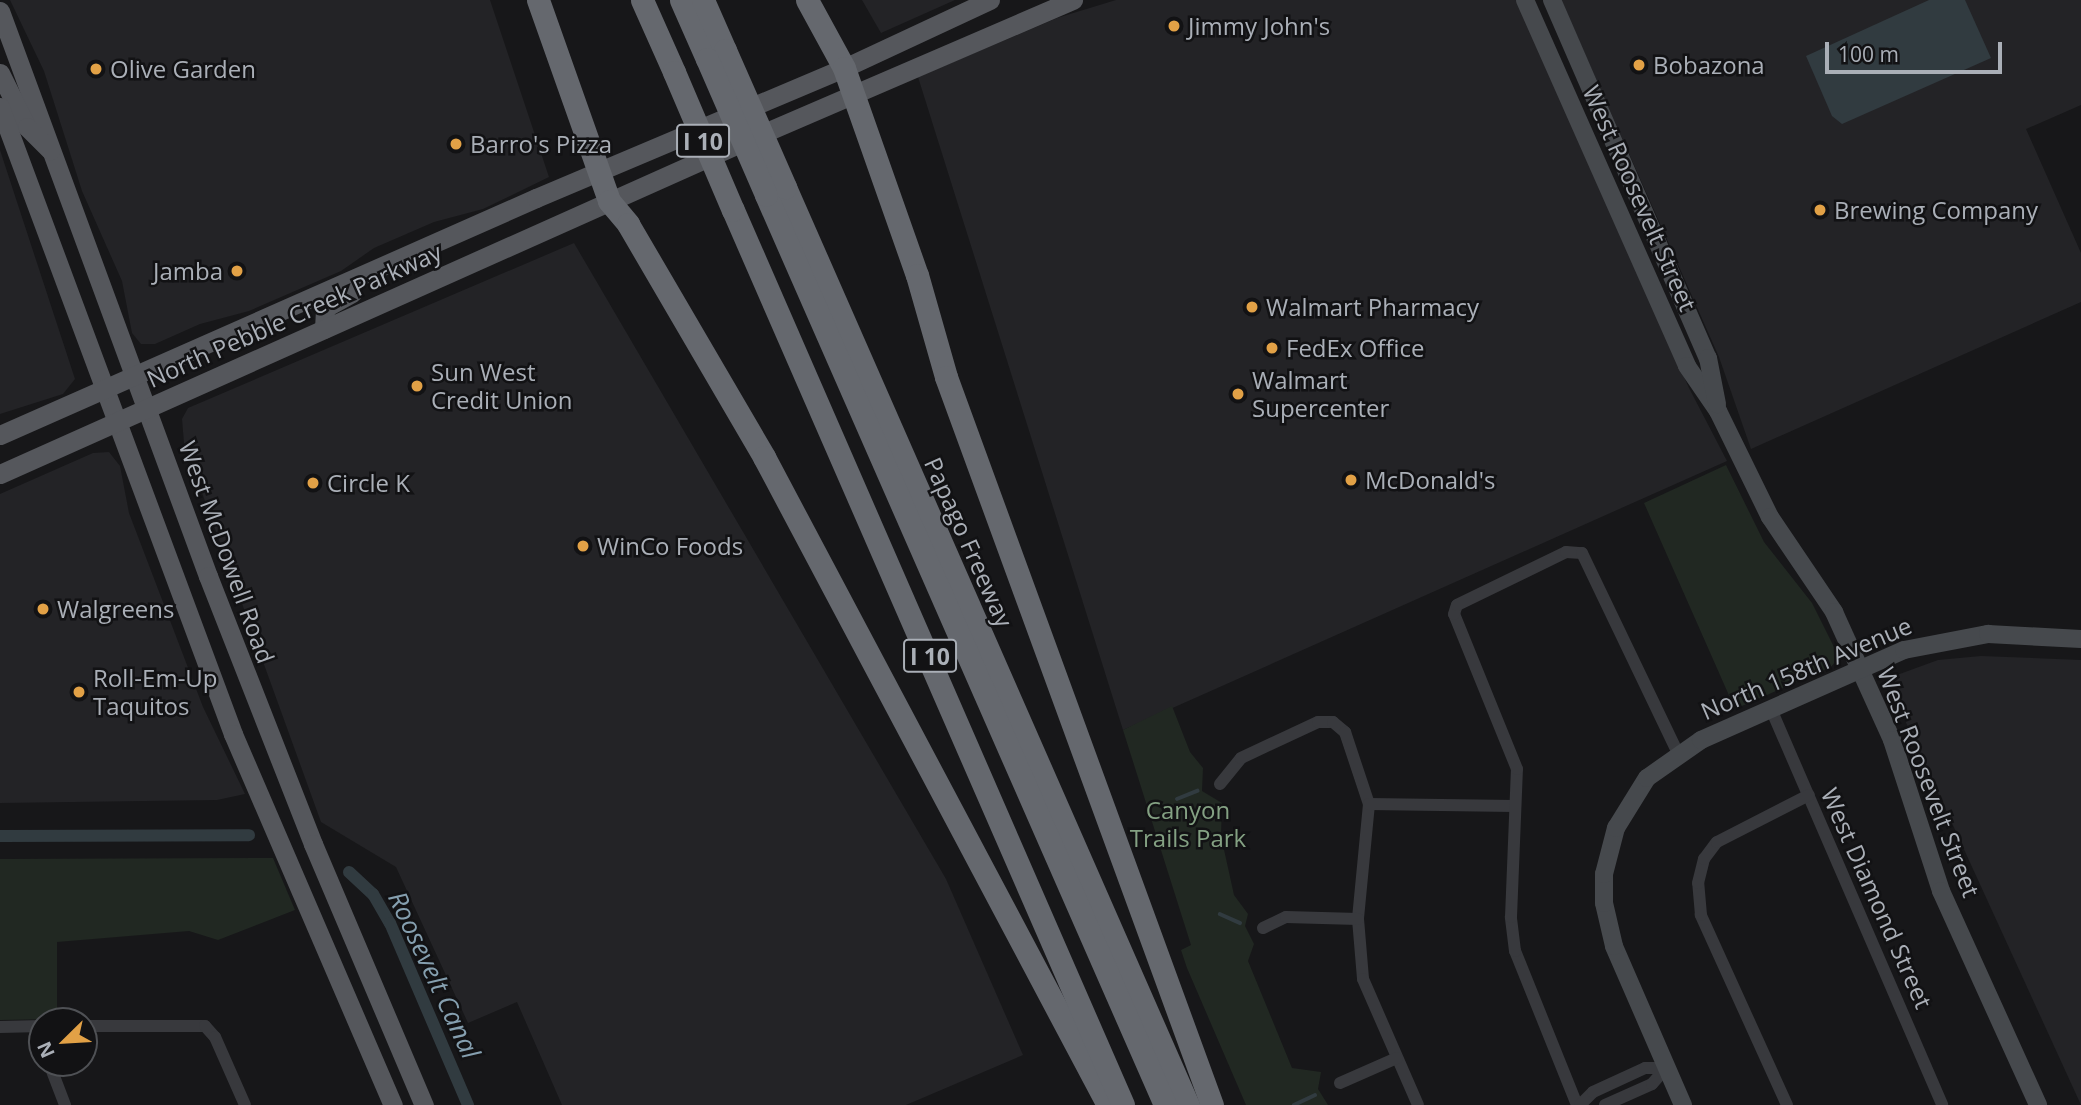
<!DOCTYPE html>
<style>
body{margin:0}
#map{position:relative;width:2081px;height:1105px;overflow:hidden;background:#171719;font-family:"Open Sans",sans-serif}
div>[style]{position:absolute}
.built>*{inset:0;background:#232326}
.green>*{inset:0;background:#212822}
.water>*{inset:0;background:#313b40}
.stream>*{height:3.5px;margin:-1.75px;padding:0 1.75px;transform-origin:1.75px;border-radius:1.75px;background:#313b40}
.canal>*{height:12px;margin:-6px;padding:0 6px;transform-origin:6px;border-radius:6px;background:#313b40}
.street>*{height:12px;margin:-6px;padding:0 6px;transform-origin:6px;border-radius:6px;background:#38393d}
.secondary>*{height:18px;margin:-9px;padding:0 9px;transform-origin:9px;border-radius:9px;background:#46494d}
.primary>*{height:19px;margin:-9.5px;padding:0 9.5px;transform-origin:9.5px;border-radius:9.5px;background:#55575c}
.highway>*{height:23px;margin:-11.5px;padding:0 11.5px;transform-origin:11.5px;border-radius:11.5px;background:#65686e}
.highway-bridge>*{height:23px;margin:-11.5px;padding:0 11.5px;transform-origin:11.5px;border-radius:11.5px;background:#65686e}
.dots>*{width:19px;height:19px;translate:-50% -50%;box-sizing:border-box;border:4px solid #121214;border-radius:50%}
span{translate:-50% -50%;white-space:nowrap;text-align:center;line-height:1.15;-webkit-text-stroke:5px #121214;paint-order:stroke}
.shield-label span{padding:2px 5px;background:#121214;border:2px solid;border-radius:5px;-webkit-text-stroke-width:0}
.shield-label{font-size:23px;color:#aaafb7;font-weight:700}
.poi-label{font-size:24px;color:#aaafb7}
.left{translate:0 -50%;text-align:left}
.right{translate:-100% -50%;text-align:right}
.street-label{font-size:24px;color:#aaafb7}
.park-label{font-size:24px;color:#84a183}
.water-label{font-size:26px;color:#859faf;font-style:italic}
.north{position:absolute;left:28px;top:1007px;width:70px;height:70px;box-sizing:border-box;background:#121214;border:2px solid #4f5155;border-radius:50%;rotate:246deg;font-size:19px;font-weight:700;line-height:28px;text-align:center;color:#aaafb7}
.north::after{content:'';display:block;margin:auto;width:24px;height:32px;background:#e2a146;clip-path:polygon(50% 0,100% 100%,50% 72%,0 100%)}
.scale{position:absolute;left:1825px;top:42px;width:177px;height:32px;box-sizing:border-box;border:4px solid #aaafb7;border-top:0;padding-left:9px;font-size:21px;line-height:24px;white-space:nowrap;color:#aaafb7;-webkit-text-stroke:5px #121214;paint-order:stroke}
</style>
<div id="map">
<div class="built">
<i style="clip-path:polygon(10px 0,490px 0,549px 177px,483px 209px,434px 222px,374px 248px,341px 271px,249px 311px,200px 324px,155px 344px,141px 344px,132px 333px,122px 281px,82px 191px,44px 71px)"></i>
<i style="clip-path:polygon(862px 0,955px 0,881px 33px)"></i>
<i style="clip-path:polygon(1116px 0,1518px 0,1689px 388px,1727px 461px,1123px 730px,918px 77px,1057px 18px)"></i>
<i style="clip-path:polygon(1561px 0,2081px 0,2081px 105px,2026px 129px,2081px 253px,2081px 302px,1751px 449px,1719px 357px)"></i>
<i style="clip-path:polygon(0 150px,75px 379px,63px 394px,0 414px)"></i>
<i style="clip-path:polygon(574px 243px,946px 879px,1023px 1055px,906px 1105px,562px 1105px,517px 1002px,468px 1023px,396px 867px,321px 822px,184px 443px,182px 419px,188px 408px)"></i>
<i style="clip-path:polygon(109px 452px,120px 466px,129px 513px,203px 707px,245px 794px,217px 800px,0 803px,0 494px,93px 453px)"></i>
<i style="clip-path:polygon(1981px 656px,2081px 660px,2081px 1105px,1886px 679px,1938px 660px)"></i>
</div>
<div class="green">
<i style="clip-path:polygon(1726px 465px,1764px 542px,1812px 603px,1839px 657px,1831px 667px,1735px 709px,1644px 503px)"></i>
<i style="clip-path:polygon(1172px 706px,1190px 752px,1203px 768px,1202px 791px,1222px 803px,1221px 836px,1234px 895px,1248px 914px,1245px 926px,1254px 944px,1248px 961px,1292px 1068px,1321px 1072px,1318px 1089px,1328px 1105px,1246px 1105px,1187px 968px,1181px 950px,1191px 945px,1123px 730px)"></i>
<i style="clip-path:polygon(273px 858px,295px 910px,218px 940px,189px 931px,57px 942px,57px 1019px,0 1020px,0 859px)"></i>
</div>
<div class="water">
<i style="clip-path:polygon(1929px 0,1965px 0,1991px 58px,1842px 124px,1832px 116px,1806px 56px)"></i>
</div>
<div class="stream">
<i style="left:1177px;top:799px;width:22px;rotate:-22deg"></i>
<i style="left:1220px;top:914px;width:22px;rotate:24deg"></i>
<i style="left:1294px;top:1105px;width:23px;rotate:-25deg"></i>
</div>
<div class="canal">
<i style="left:0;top:836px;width:249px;rotate:-0.2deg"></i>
<i style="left:349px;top:872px;width:33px;rotate:43deg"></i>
<i style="left:373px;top:894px;width:34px;rotate:60deg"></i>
<i style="left:390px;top:923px;width:198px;rotate:66.8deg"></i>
</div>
<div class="street">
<i style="left:1771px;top:709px;width:431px;rotate:66.6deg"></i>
<i style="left:1220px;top:784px;width:33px;rotate:-51deg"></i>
<i style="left:1241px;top:758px;width:85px;rotate:-25.1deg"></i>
<i style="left:1318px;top:722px;width:15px"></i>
<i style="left:1333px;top:722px;width:16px;rotate:40deg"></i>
<i style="left:1345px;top:732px;width:76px;rotate:71.6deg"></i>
<i style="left:1369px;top:804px;width:116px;rotate:95.5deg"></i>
<i style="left:1358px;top:919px;width:60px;rotate:85.2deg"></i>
<i style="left:1363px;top:979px;width:137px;rotate:66.4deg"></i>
<i style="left:1369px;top:804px;width:145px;rotate:0.8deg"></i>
<i style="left:1263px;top:928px;width:25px;rotate:-26deg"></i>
<i style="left:1286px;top:917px;width:72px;rotate:1.6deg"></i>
<i style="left:84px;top:1026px;width:121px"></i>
<i style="left:205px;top:1026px;width:15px;rotate:48deg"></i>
<i style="left:215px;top:1037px;width:74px;rotate:66.2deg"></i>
<i style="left:0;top:1027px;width:42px;rotate:-1.4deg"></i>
<i style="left:49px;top:1063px;width:45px;rotate:69.1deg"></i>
<i style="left:1340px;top:1083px;width:62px;rotate:-23.7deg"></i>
<i style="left:1577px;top:1105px;width:166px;rotate:-111.9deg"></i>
<i style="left:1515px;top:951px;width:34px;rotate:-97deg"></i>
<i style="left:1511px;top:917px;width:148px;rotate:-87.7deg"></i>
<i style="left:1517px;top:769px;width:167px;rotate:-112.1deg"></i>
<i style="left:1454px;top:614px;width:9px;rotate:-72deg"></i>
<i style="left:1457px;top:605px;width:121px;rotate:-25.9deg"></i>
<i style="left:1566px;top:552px;width:16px;rotate:4deg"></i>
<i style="left:1582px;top:553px;width:222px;rotate:64.4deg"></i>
<i style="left:1580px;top:1105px;width:18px;rotate:-45deg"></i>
<i style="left:1593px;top:1092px;width:57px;rotate:-24.8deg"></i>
<i style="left:1645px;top:1068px;width:21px"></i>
<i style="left:1605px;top:1105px;width:51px;rotate:-24.1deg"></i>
<i style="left:1652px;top:1084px;width:21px;rotate:-49deg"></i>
<i style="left:1787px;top:1105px;width:209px;rotate:-114.4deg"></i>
<i style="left:1701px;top:915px;width:32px;rotate:-95deg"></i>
<i style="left:1698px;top:883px;width:25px;rotate:-76deg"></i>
<i style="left:1704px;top:859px;width:21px;rotate:-53deg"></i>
<i style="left:1717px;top:842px;width:103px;rotate:-27.1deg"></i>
</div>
<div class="secondary">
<i style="left:1525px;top:0;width:400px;rotate:66.1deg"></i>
<i style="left:1687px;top:366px;width:55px;rotate:55.4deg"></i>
<i style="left:1718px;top:411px;width:118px;rotate:63.9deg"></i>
<i style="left:1770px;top:517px;width:115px;rotate:56deg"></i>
<i style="left:1834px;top:612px;width:141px;rotate:65.6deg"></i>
<i style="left:1892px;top:740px;width:159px;rotate:72deg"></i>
<i style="left:1941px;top:891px;width:235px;rotate:65.6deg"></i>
<i style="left:1552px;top:0;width:391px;rotate:66.5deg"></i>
<i style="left:1708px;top:358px;width:47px;rotate:78.9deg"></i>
<i style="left:1683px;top:1105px;width:173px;rotate:-113.5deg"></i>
<i style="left:1614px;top:946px;width:44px;rotate:-103.1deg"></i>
<i style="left:1604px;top:903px;width:29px;rotate:-90deg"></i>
<i style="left:1604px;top:874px;width:48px;rotate:-75.4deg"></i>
<i style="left:1616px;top:828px;width:59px;rotate:-58.2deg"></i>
<i style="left:1647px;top:778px;width:66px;rotate:-35.1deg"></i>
<i style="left:1701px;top:740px;width:222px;rotate:-23.9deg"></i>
<i style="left:1904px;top:650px;width:86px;rotate:-10.8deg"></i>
<i style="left:1988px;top:634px;width:93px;rotate:3.1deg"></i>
</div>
<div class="primary">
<i style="left:0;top:11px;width:602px;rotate:69.79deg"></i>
<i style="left:208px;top:576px;width:288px;rotate:68.6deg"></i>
<i style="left:313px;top:844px;width:284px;rotate:67deg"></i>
<i style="left:0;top:73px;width:60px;rotate:63.4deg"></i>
<i style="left:27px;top:127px;width:33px;rotate:45deg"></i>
<i style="left:0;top:107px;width:669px;rotate:69.61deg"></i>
<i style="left:233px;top:734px;width:404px;rotate:66.7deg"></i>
<i style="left:324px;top:329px;width:21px;rotate:-87deg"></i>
<i style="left:325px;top:308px;width:31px;rotate:-29deg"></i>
<i style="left:0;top:435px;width:586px;rotate:-23.85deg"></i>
<i style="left:536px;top:198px;width:334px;rotate:-22.9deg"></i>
<i style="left:844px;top:68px;width:161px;rotate:-25deg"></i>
<i style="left:0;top:474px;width:806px;rotate:-24.09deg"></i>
<i style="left:736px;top:145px;width:367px;rotate:-23.3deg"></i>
</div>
<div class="highway">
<i style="left:538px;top:0;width:213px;rotate:70.5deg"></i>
<i style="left:609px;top:201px;width:30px;rotate:50deg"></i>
<i style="left:628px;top:224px;width:270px;rotate:59.7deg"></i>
<i style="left:764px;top:457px;width:734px;rotate:62.04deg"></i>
<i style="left:642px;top:0;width:79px;rotate:66deg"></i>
<i style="left:681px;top:0;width:64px;rotate:66.2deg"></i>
<i style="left:703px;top:0;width:55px;rotate:66.3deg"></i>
<i style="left:807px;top:0;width:77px;rotate:61.4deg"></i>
<i style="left:844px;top:68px;width:219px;rotate:70.6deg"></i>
<i style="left:917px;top:275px;width:106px;rotate:74.1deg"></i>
<i style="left:946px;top:377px;width:775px;rotate:69.93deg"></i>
<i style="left:785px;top:187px;width:1003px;rotate:66.3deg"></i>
<i style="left:766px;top:195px;width:994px;rotate:66.32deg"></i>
<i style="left:733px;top:210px;width:976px;rotate:66.45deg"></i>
</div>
<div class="highway-bridge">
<i style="left:725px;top:50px;width:150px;rotate:66.3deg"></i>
<i style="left:707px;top:59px;width:148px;rotate:66.5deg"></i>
<i style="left:674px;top:72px;width:150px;rotate:66.9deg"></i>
</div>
<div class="dots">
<i style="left:1174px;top:26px;background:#e2a146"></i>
<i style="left:1639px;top:65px;background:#e2a146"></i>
<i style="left:96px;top:69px;background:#e2a146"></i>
<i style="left:456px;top:144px;background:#e2a146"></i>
<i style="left:1820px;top:210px;background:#e2a146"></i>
<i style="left:237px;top:271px;background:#e2a146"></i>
<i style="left:1252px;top:307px;background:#e2a146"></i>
<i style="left:1272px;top:348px;background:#e2a146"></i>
<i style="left:417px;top:386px;background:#e2a146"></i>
<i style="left:1238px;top:394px;background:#e2a146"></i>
<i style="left:1351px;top:480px;background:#e2a146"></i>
<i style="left:313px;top:483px;background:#e2a146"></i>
<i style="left:583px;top:546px;background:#e2a146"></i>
<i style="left:43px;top:609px;background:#e2a146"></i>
<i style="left:79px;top:692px;background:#e2a146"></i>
</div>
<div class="shield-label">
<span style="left:703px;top:141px">I 10</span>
<span style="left:930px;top:656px">I 10</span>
</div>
<div class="poi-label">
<span class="left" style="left:1188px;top:26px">Jimmy John's</span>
<span class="left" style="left:1653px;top:65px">Bobazona</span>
<span class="left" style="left:110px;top:69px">Olive Garden</span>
<span class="left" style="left:470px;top:144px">Barro's Pizza</span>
<span class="left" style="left:1834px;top:210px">Brewing Company</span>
<span class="right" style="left:223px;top:271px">Jamba</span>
<span class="left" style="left:1266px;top:307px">Walmart Pharmacy</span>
<span class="left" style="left:1286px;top:348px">FedEx Office</span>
<span class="left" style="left:431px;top:386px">Sun West<br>Credit Union</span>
<span class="left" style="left:1252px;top:394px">Walmart<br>Supercenter</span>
<span class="left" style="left:1365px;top:480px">McDonald's</span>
<span class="left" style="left:327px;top:483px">Circle K</span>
<span class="left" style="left:597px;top:546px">WinCo Foods</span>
<span class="left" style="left:57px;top:609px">Walgreens</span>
<span class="left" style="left:93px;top:692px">Roll-Em-Up<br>Taquitos</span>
</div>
<div class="street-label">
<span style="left:1640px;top:198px;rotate:66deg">West Roosevelt Street</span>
<span style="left:294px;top:315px;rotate:-24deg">North Pebble Creek Parkway</span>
<span style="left:969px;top:542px;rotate:66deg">Papago Freeway</span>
<span style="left:227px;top:552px;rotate:70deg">West McDowell Road</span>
<span style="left:1806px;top:668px;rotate:-23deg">North 158th Avenue</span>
<span style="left:1929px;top:782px;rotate:69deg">West Roosevelt Street</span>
<span style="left:1877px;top:898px;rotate:66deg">West Diamond Street</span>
</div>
<div class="park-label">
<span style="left:1188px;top:824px">Canyon<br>Trails Park</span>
</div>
<div class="water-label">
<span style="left:434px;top:975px;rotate:65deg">Roosevelt Canal</span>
</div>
<div class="north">N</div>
<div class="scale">100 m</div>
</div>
